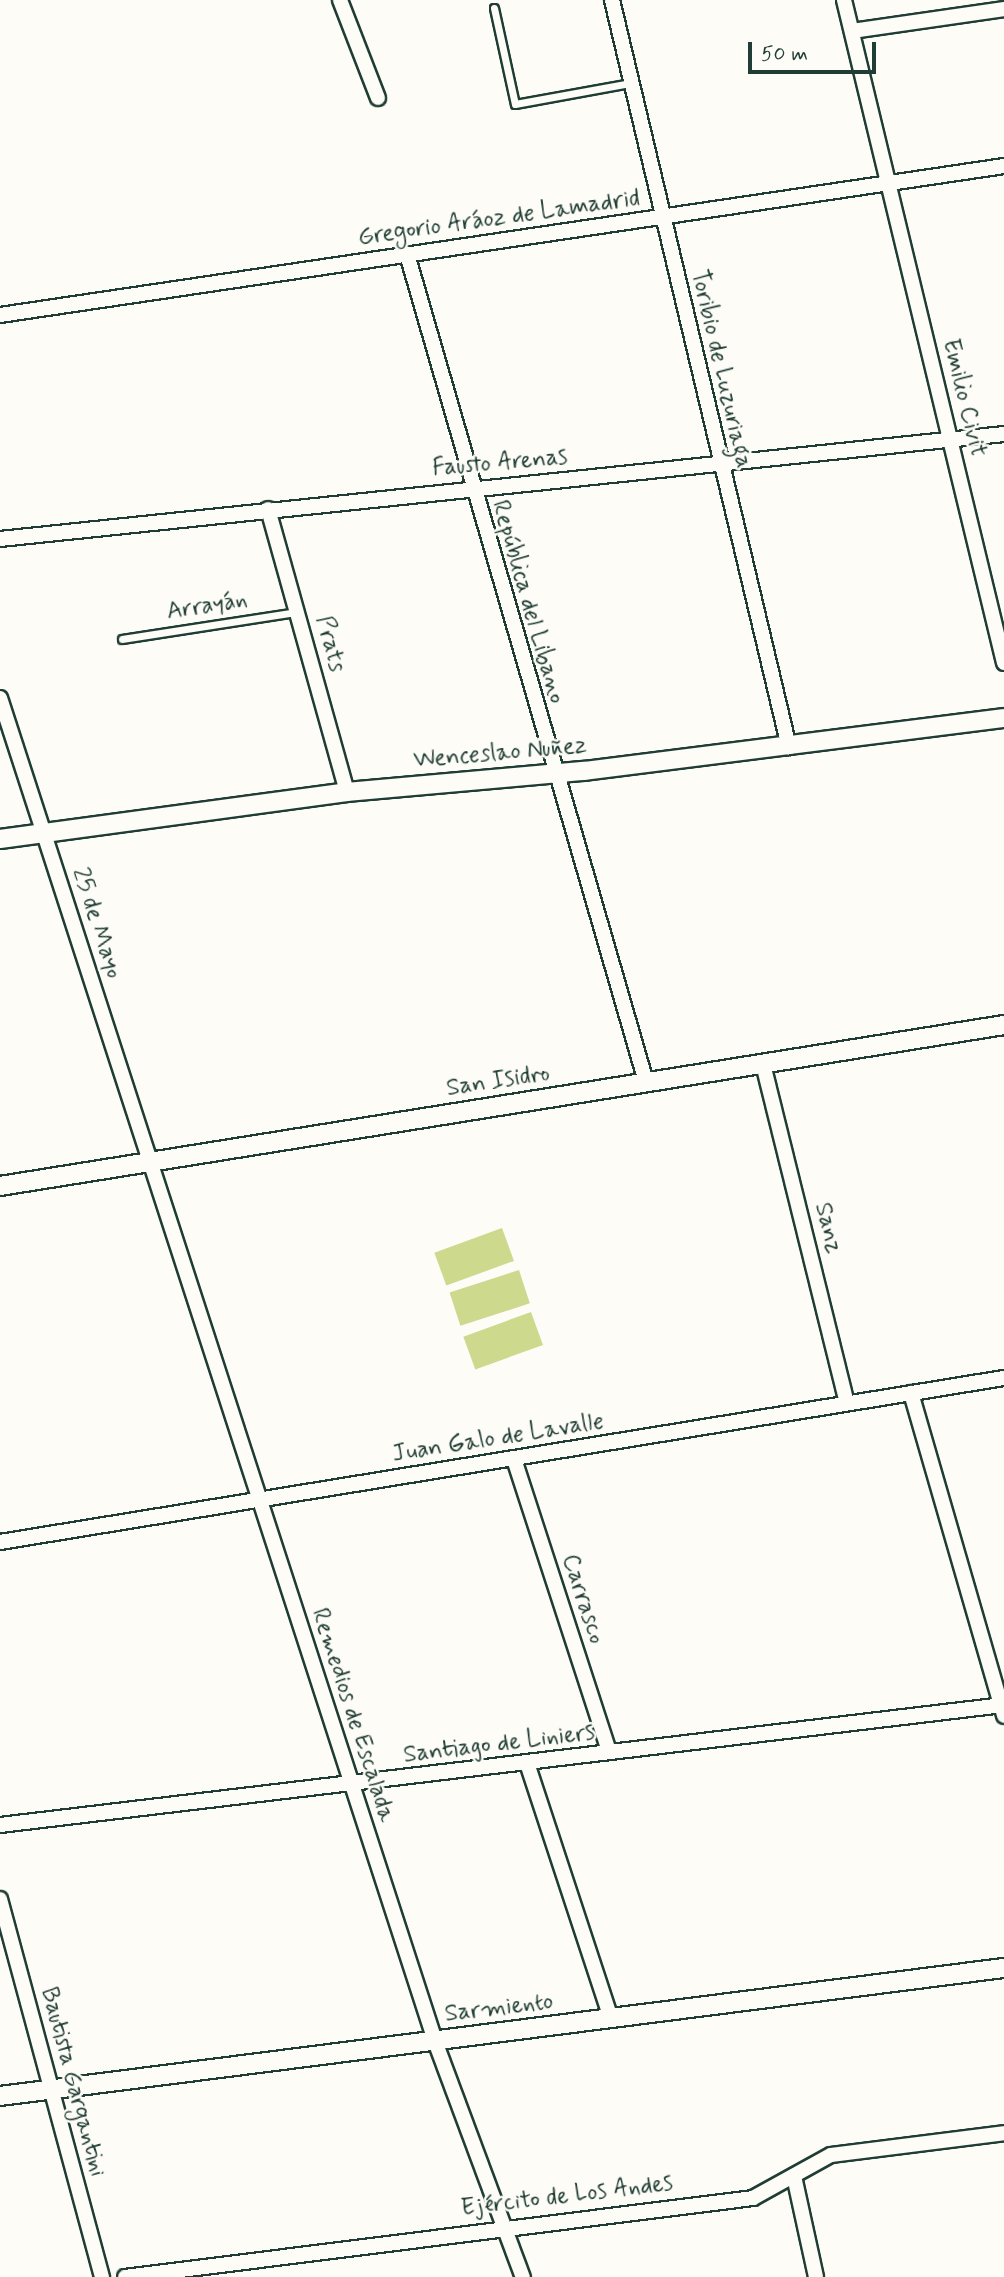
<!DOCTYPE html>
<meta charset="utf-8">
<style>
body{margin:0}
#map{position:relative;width:1004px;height:2277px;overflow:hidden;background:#fdfcf7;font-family:Mynerve,sans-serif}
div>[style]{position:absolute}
.green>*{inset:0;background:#cdd98c;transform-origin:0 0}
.roads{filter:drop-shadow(2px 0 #1f3d34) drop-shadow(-2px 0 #1f3d34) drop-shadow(0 2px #1f3d34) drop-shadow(0 -2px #1f3d34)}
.service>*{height:7px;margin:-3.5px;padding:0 3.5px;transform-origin:3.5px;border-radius:3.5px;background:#fdfcf7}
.minor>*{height:14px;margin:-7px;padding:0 7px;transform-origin:7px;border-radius:7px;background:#fdfcf7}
.tertiary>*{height:18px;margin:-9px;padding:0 9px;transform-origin:9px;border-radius:9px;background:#fdfcf7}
span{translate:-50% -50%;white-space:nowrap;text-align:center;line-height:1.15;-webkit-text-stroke:5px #fdfcf7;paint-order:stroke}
.street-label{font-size:24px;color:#1f3d34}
.scale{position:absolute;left:748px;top:42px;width:128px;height:32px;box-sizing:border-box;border:4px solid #1f3d34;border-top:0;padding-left:9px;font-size:21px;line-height:24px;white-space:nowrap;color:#1f3d34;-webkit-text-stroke:5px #fdfcf7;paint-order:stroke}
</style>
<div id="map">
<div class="green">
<i style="left:502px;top:1228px;width:35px;height:72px;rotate:70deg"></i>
<i style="left:519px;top:1270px;width:35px;height:73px;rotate:72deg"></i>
<i style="left:531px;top:1312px;width:35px;height:72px;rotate:70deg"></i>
</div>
<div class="roads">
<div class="service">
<i style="left:494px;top:8px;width:98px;rotate:77.7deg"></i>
<i style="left:515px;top:104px;width:118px;rotate:-10.3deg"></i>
<i style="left:122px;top:639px;width:177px;rotate:-8.8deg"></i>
</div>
<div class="minor">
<i style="left:340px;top:0;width:105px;rotate:68.8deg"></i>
<i style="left:612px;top:0;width:768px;rotate:76.67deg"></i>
<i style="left:844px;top:0;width:682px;rotate:76.43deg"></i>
<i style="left:852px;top:31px;width:154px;rotate:-8.2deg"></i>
<i style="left:407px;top:254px;width:862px;rotate:73.9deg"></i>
<i style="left:0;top:315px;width:1015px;rotate:-8.44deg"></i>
<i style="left:268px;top:509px;width:294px;rotate:74.4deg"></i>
<i style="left:0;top:539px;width:1009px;rotate:-5.97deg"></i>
<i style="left:0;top:698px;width:1412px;rotate:72.05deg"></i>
<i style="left:435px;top:2041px;width:252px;rotate:69.6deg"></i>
<i style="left:763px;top:1064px;width:349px;rotate:76.1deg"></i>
<i style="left:911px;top:1393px;width:336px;rotate:73.9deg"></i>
<i style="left:514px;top:1459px;width:308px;rotate:72deg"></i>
<i style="left:0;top:1542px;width:1017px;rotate:-9.28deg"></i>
<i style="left:527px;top:1763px;width:268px;rotate:71.8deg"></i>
<i style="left:0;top:1825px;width:1011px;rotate:-6.82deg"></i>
<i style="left:0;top:1899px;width:392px;rotate:74.9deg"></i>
<i style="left:794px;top:2176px;width:103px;rotate:77.7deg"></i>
<i style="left:125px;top:2277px;width:633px;rotate:-7.17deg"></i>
<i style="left:753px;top:2198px;width:89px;rotate:-28.9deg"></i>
<i style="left:831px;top:2155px;width:174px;rotate:-7.2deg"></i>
</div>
<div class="tertiary">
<i style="left:0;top:839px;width:350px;rotate:-7.7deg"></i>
<i style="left:347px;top:792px;width:238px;rotate:-5.1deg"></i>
<i style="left:584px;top:771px;width:423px;rotate:-7.2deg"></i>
<i style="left:0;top:1186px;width:1017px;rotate:-9.11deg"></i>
<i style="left:0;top:2096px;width:1012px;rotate:-7.27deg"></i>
</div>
</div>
<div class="street-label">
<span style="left:499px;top:218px;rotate:-8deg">Gregorio Aráoz de Lamadrid</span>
<span style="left:721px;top:369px;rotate:77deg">Toribio de Luzuriaga</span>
<span style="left:964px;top:398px;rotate:76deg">Emilio Civit</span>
<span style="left:500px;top:463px;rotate:-5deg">Fausto Arenas</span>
<span style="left:528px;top:602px;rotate:74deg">República del Libano</span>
<span style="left:207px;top:606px;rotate:-9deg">Arrayán</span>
<span style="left:330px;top:644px;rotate:75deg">Prats</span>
<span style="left:500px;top:753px;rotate:-5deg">Wenceslao Nuñez</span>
<span style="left:97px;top:923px;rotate:72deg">25 de Mayo</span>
<span style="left:498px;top:1081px;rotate:-9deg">San Isidro</span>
<span style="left:828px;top:1228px;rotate:76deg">Sanz</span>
<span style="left:498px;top:1438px;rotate:-9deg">Juan Galo de Lavalle</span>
<span style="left:583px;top:1599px;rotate:72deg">Carrasco</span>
<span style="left:353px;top:1715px;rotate:72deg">Remedios de Escalada</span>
<span style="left:499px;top:1744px;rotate:-7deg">Santiago de Liniers</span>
<span style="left:499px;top:2008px;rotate:-7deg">Sarmiento</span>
<span style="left:73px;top:2082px;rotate:75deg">Bautista Gargantini</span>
<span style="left:567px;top:2196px;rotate:-7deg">Ejército de Los Andes</span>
</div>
<div class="scale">50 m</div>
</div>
